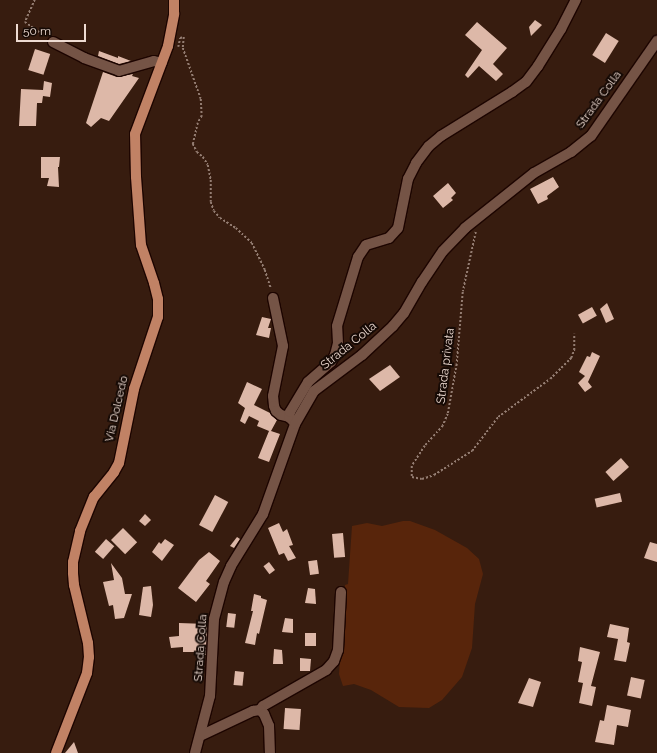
<!DOCTYPE html>
<style>
body{margin:0}
#map{position:relative;width:657px;height:753px;overflow:hidden;background:#371c0f;font-family:Raleway,sans-serif}
div>[style]{position:absolute}
.green>*{inset:0;background:#58250b}
.building>*{inset:0;background:#ddb8a8;transform-origin:0 0}
.path>*{height:1.5px;margin-top:-0.75px;transform-origin:0;background:repeating-linear-gradient(90deg,#947d72 0 2px,transparent 0 4px)}
.roads{filter:drop-shadow(1px 0 #1d0500) drop-shadow(-1px 0 #1d0500) drop-shadow(0 1px #1d0500) drop-shadow(0 -1px #1d0500)}
.minor>*{height:10px;margin:-5px;padding:0 5px;transform-origin:5px;border-radius:5px;background:#755446}
.major>*{height:10px;margin:-5px;padding:0 5px;transform-origin:5px;border-radius:5px;background:#c18265}
span{translate:-50% -50%;white-space:nowrap;text-align:center;line-height:1.15;-webkit-text-stroke:4px #160a05;paint-order:stroke}
.street-label{font-size:12px;color:#eedbd2}
.scale{position:absolute;left:16px;top:24px;width:70px;height:18px;box-sizing:border-box;border:2px solid #eedbd2;border-top:0;padding-left:5px;font-size:12px;line-height:14px;white-space:nowrap;color:#eedbd2;-webkit-text-stroke:3px #160a05;paint-order:stroke}
</style>
<div id="map">
<div class="green">
<i style="clip-path:polygon(403px 521px,410px 521px,435px 530px,467px 548px,479px 559px,483px 574px,475px 604px,472px 648px,462px 677px,442px 700px,429px 708px,399px 707px,371px 690px,354px 684px,343px 686px,339px 674px,345px 585px,348px 584px,352px 526px,367px 523px,382px 526px)"></i>
</div>
<div class="building">
<i style="clip-path:polygon(535px 20px,542px 25px,531px 36px,529px 27px)"></i>
<i style="clip-path:polygon(477px 22px,507px 48px,493px 64px,503px 74px,496px 81px,479px 66px,468px 78px,465px 75px,482px 50px,465px 35px)"></i>
<i style="left:606px;top:33px;width:15px;height:26px;rotate:32deg"></i>
<i style="left:35px;top:49px;width:16px;height:22px;rotate:18deg"></i>
<i style="clip-path:polygon(99px 51px,118px 58px,118px 56px,131px 61px,119px 64px,98px 56px)"></i>
<i style="clip-path:polygon(103px 72px,117px 77px,133px 74px,132px 76px,139px 78px,109px 121px,101px 118px,91px 127px,86px 123px)"></i>
<i style="clip-path:polygon(44px 81px,52px 83px,50px 97px,43px 96px,42px 103px,37px 103px,36px 126px,19px 126px,21px 89px,43px 90px)"></i>
<i style="clip-path:polygon(41px 157px,60px 157px,59px 167px,58px 167px,59px 187px,47px 186px,49px 178px,41px 178px)"></i>
<i style="clip-path:polygon(553px 177px,559px 187px,547px 196px,548px 199px,538px 204px,530px 189px)"></i>
<i style="clip-path:polygon(448px 183px,456px 193px,451px 198px,453px 200px,443px 208px,433px 196px)"></i>
<i style="clip-path:polygon(607px 303px,614px 319px,606px 323px,600px 309px)"></i>
<i style="left:592px;top:307px;width:10px;height:16px;rotate:61deg"></i>
<i style="clip-path:polygon(262px 317px,271px 319px,268px 328px,271px 328px,269px 338px,256px 335px)"></i>
<i style="clip-path:polygon(592px 352px,600px 356px,588px 382px,592px 387px,585px 392px,578px 383px,585px 376px,579px 372px,587px 356px,590px 357px)"></i>
<i style="clip-path:polygon(390px 365px,400px 377px,380px 391px,369px 379px)"></i>
<i style="clip-path:polygon(247px 382px,262px 389px,254px 405px,270px 413px,277px 420px,271px 431px,280px 434px,269px 462px,258px 458px,269px 431px,257px 426px,259px 421px,249px 416px,245px 424px,240px 421px,245px 408px,238px 403px)"></i>
<i style="left:621px;top:458px;width:12px;height:21px;rotate:48deg"></i>
<i style="left:620px;top:493px;width:9px;height:26px;rotate:77deg"></i>
<i style="left:215px;top:495px;width:15px;height:34px;rotate:28deg"></i>
<i style="clip-path:polygon(145px 514px,151px 520px,145px 526px,139px 521px)"></i>
<i style="clip-path:polygon(279px 523px,283px 532px,287px 529px,293px 545px,289px 546px,296px 558px,288px 561px,284px 553px,279px 555px,268px 528px)"></i>
<i style="left:123px;top:528px;width:20px;height:17px;rotate:45deg"></i>
<i style="left:343px;top:533px;width:24px;height:11px;rotate:85deg"></i>
<i style="clip-path:polygon(237px 537px,240px 539px,234px 548px,230px 546px)"></i>
<i style="left:106px;top:539px;width:11px;height:17px;rotate:41deg"></i>
<i style="clip-path:polygon(165px 539px,174px 545px,162px 561px,152px 552px,159px 542px,161px 544px)"></i>
<i style="clip-path:polygon(650px 542px,657px 544px,657px 562px,644px 558px)"></i>
<i style="clip-path:polygon(209px 552px,220px 561px,206px 581px,210px 584px,196px 602px,178px 588px,199px 560px)"></i>
<i style="left:317px;top:560px;width:14px;height:9px;rotate:82deg"></i>
<i style="left:269px;top:562px;width:10px;height:7px;rotate:53deg"></i>
<i style="clip-path:polygon(111px 563px,122px 578px,125px 594px,132px 594px,124px 618px,115px 619px,113px 605px,109px 606px,103px 582px,114px 580px)"></i>
<i style="clip-path:polygon(151px 586px,153px 605px,151px 617px,139px 615px,143px 587px)"></i>
<i style="clip-path:polygon(308px 588px,315px 589px,316px 604px,305px 603px)"></i>
<i style="clip-path:polygon(254px 594px,261px 596px,261px 598px,267px 600px,259px 634px,257px 633px,255px 645px,245px 643px,253px 611px,251px 611px)"></i>
<i style="left:228px;top:613px;width:8px;height:14px;rotate:7deg"></i>
<i style="clip-path:polygon(285px 618px,293px 619px,293px 633px,282px 632px)"></i>
<i style="clip-path:polygon(179px 623px,207px 624px,206px 655px,195px 655px,195px 652px,183px 652px,183px 647px,171px 648px,169px 637px,179px 636px)"></i>
<i style="clip-path:polygon(610px 624px,629px 628px,627px 642px,630px 643px,626px 662px,614px 660px,618px 639px,607px 637px)"></i>
<i style="left:305px;top:633px;width:11px;height:13px"></i>
<i style="clip-path:polygon(580px 647px,600px 652px,591px 686px,596px 687px,592px 706px,579px 703px,583px 683px,578px 682px,582px 662px,578px 661px)"></i>
<i style="clip-path:polygon(274px 649px,282px 650px,283px 664px,273px 664px)"></i>
<i style="clip-path:polygon(300px 658px,311px 659px,310px 671px,300px 671px)"></i>
<i style="left:235px;top:671px;width:9px;height:14px;rotate:6deg"></i>
<i style="left:631px;top:677px;width:14px;height:19px;rotate:12deg"></i>
<i style="clip-path:polygon(529px 678px,541px 682px,533px 707px,518px 703px)"></i>
<i style="clip-path:polygon(607px 705px,631px 710px,628px 727px,617px 725px,614px 745px,595px 742px,600px 720px,604px 721px)"></i>
<i style="left:285px;top:708px;width:16px;height:21px;rotate:4deg"></i>
<i style="clip-path:polygon(74px 742px,78px 753px,65px 753px)"></i>
</div>
<div class="path">
<i style="left:35px;top:0;width:24px;rotate:114deg"></i>
<i style="left:25px;top:22px;width:24px;rotate:35deg"></i>
<i style="left:178px;top:47px;width:9px;rotate:-77deg"></i>
<i style="left:180px;top:38px;width:4px;rotate:-14deg"></i>
<i style="left:184px;top:37px;width:11px;rotate:95deg"></i>
<i style="left:183px;top:48px;width:54px;rotate:70.6deg"></i>
<i style="left:201px;top:99px;width:17px;rotate:87deg"></i>
<i style="left:202px;top:116px;width:8px;rotate:120deg"></i>
<i style="left:198px;top:123px;width:22px;rotate:103deg"></i>
<i style="left:193px;top:144px;width:9px;rotate:63deg"></i>
<i style="left:197px;top:152px;width:8px;rotate:40deg"></i>
<i style="left:203px;top:157px;width:9px;rotate:58deg"></i>
<i style="left:208px;top:165px;width:15px;rotate:79deg"></i>
<i style="left:211px;top:180px;width:22px;rotate:90deg"></i>
<i style="left:211px;top:202px;width:9px;rotate:72deg"></i>
<i style="left:214px;top:211px;width:9px;rotate:49deg"></i>
<i style="left:220px;top:218px;width:19px;rotate:32deg"></i>
<i style="left:236px;top:228px;width:22px;rotate:43deg"></i>
<i style="left:252px;top:243px;width:30px;rotate:64deg"></i>
<i style="left:265px;top:270px;width:19px;rotate:72deg"></i>
<i style="left:476px;top:232px;width:61px;rotate:102.2deg"></i>
<i style="left:463px;top:292px;width:72px;rotate:94.8deg"></i>
<i style="left:457px;top:364px;width:51px;rotate:100.2deg"></i>
<i style="left:448px;top:414px;width:13px;rotate:113deg"></i>
<i style="left:443px;top:426px;width:27px;rotate:132deg"></i>
<i style="left:425px;top:446px;width:24px;rotate:123deg"></i>
<i style="left:412px;top:466px;width:11px;rotate:90deg"></i>
<i style="left:412px;top:477px;width:10px;rotate:11deg"></i>
<i style="left:422px;top:479px;width:13px;rotate:-18deg"></i>
<i style="left:434px;top:475px;width:45px;rotate:-32.3deg"></i>
<i style="left:472px;top:451px;width:43px;rotate:-52.6deg"></i>
<i style="left:498px;top:417px;width:64px;rotate:-36.2deg"></i>
<i style="left:550px;top:379px;width:30px;rotate:-45deg"></i>
<i style="left:571px;top:358px;width:9px;rotate:-69deg"></i>
<i style="left:574px;top:350px;width:16px;rotate:-90deg"></i>
</div>
<div class="roads">
<div class="minor">
<i style="left:53px;top:42px;width:35px;rotate:27deg"></i>
<i style="left:84px;top:58px;width:37px;rotate:20deg"></i>
<i style="left:119px;top:71px;width:36px;rotate:-16deg"></i>
<i style="left:154px;top:61px;width:8px;rotate:14deg"></i>
<i style="left:273px;top:298px;width:49px;rotate:78.2deg"></i>
<i style="left:283px;top:346px;width:51px;rotate:101.3deg"></i>
<i style="left:273px;top:396px;width:10px;rotate:84deg"></i>
<i style="left:274px;top:406px;width:5px;rotate:68deg"></i>
<i style="left:276px;top:411px;width:6px;rotate:39deg"></i>
<i style="left:281px;top:415px;width:8px;rotate:14deg"></i>
<i style="left:289px;top:417px;width:6px;rotate:45deg"></i>
<i style="left:289px;top:417px;width:5px;rotate:-79deg"></i>
<i style="left:290px;top:412px;width:35px;rotate:-59deg"></i>
<i style="left:308px;top:382px;width:30px;rotate:-41deg"></i>
<i style="left:331px;top:362px;width:8px;rotate:-60deg"></i>
<i style="left:335px;top:355px;width:12px;rotate:-76deg"></i>
<i style="left:338px;top:343px;width:17px;rotate:-93deg"></i>
<i style="left:337px;top:326px;width:72px;rotate:-73.1deg"></i>
<i style="left:358px;top:257px;width:14px;rotate:-56deg"></i>
<i style="left:366px;top:245px;width:24px;rotate:-17deg"></i>
<i style="left:389px;top:238px;width:13px;rotate:-48deg"></i>
<i style="left:398px;top:228px;width:50px;rotate:-78.5deg"></i>
<i style="left:408px;top:179px;width:18px;rotate:-63deg"></i>
<i style="left:416px;top:163px;width:21px;rotate:-53deg"></i>
<i style="left:429px;top:146px;width:16px;rotate:-40deg"></i>
<i style="left:441px;top:136px;width:84px;rotate:-31.8deg"></i>
<i style="left:512px;top:92px;width:17px;rotate:-36deg"></i>
<i style="left:526px;top:82px;width:20px;rotate:-53deg"></i>
<i style="left:538px;top:66px;width:44px;rotate:-58.1deg"></i>
<i style="left:561px;top:29px;width:33px;rotate:-63deg"></i>
<i style="left:260px;top:710px;width:5px;rotate:-53deg"></i>
<i style="left:263px;top:706px;width:73px;rotate:-29.7deg"></i>
<i style="left:326px;top:670px;width:12px;rotate:-48deg"></i>
<i style="left:334px;top:661px;width:12px;rotate:-70deg"></i>
<i style="left:338px;top:650px;width:58px;rotate:-87deg"></i>
<i style="left:200px;top:736px;width:59px;rotate:-25.3deg"></i>
<i style="left:253px;top:711px;width:7px;rotate:-8deg"></i>
<i style="left:260px;top:710px;width:6px;rotate:45deg"></i>
<i style="left:264px;top:714px;width:13px;rotate:67deg"></i>
<i style="left:269px;top:726px;width:27px;rotate:88deg"></i>
<i style="left:195px;top:753px;width:59px;rotate:-75.3deg"></i>
<i style="left:210px;top:696px;width:77px;rotate:-87deg"></i>
<i style="left:214px;top:619px;width:38px;rotate:-75deg"></i>
<i style="left:224px;top:582px;width:17px;rotate:-66deg"></i>
<i style="left:231px;top:566px;width:61px;rotate:-58.4deg"></i>
<i style="left:263px;top:514px;width:96px;rotate:-70.4deg"></i>
<i style="left:295px;top:424px;width:38px;rotate:-60deg"></i>
<i style="left:314px;top:391px;width:60px;rotate:-36.9deg"></i>
<i style="left:362px;top:355px;width:42px;rotate:-43.1deg"></i>
<i style="left:393px;top:326px;width:17px;rotate:-50deg"></i>
<i style="left:404px;top:313px;width:36px;rotate:-60deg"></i>
<i style="left:422px;top:282px;width:37px;rotate:-56deg"></i>
<i style="left:443px;top:251px;width:32px;rotate:-46deg"></i>
<i style="left:465px;top:228px;width:88px;rotate:-38.6deg"></i>
<i style="left:534px;top:173px;width:43px;rotate:-29.6deg"></i>
<i style="left:571px;top:152px;width:26px;rotate:-39deg"></i>
<i style="left:591px;top:136px;width:116px;rotate:-55.2deg"></i>
</div>
<div class="major">
<i style="left:56px;top:753px;width:86px;rotate:-68.8deg"></i>
<i style="left:87px;top:673px;width:16px;rotate:-83deg"></i>
<i style="left:89px;top:657px;width:14px;rotate:-94deg"></i>
<i style="left:88px;top:643px;width:60px;rotate:-103.6deg"></i>
<i style="left:74px;top:585px;width:12px;rotate:-95deg"></i>
<i style="left:73px;top:573px;width:11px;rotate:-90deg"></i>
<i style="left:73px;top:562px;width:32px;rotate:-77deg"></i>
<i style="left:80px;top:531px;width:37px;rotate:-68deg"></i>
<i style="left:94px;top:497px;width:32px;rotate:-51deg"></i>
<i style="left:114px;top:472px;width:10px;rotate:-61deg"></i>
<i style="left:119px;top:463px;width:76px;rotate:-78.5deg"></i>
<i style="left:134px;top:389px;width:76px;rotate:-71.6deg"></i>
<i style="left:158px;top:317px;width:18px;rotate:-90deg"></i>
<i style="left:158px;top:299px;width:16px;rotate:-104deg"></i>
<i style="left:154px;top:283px;width:40px;rotate:-108.9deg"></i>
<i style="left:141px;top:245px;width:68px;rotate:-94.2deg"></i>
<i style="left:136px;top:177px;width:43px;rotate:-91.3deg"></i>
<i style="left:135px;top:134px;width:94px;rotate:-69.4deg"></i>
<i style="left:168px;top:46px;width:33px;rotate:-79deg"></i>
<i style="left:174px;top:14px;width:14px;rotate:-90deg"></i>
</div>
</div>
<div class="street-label">
<span style="left:599px;top:100px;rotate:-54deg">Strada Colla</span>
<span style="left:349px;top:346px;rotate:-39deg">Strada Colla</span>
<span style="left:446px;top:366px;rotate:-83deg">Strada privata</span>
<span style="left:117px;top:409px;rotate:-77deg">Via Dolcedo</span>
<span style="left:201px;top:648px;rotate:-86deg">Strada Colla</span>
</div>
<div class="scale">50 m</div>
</div>
